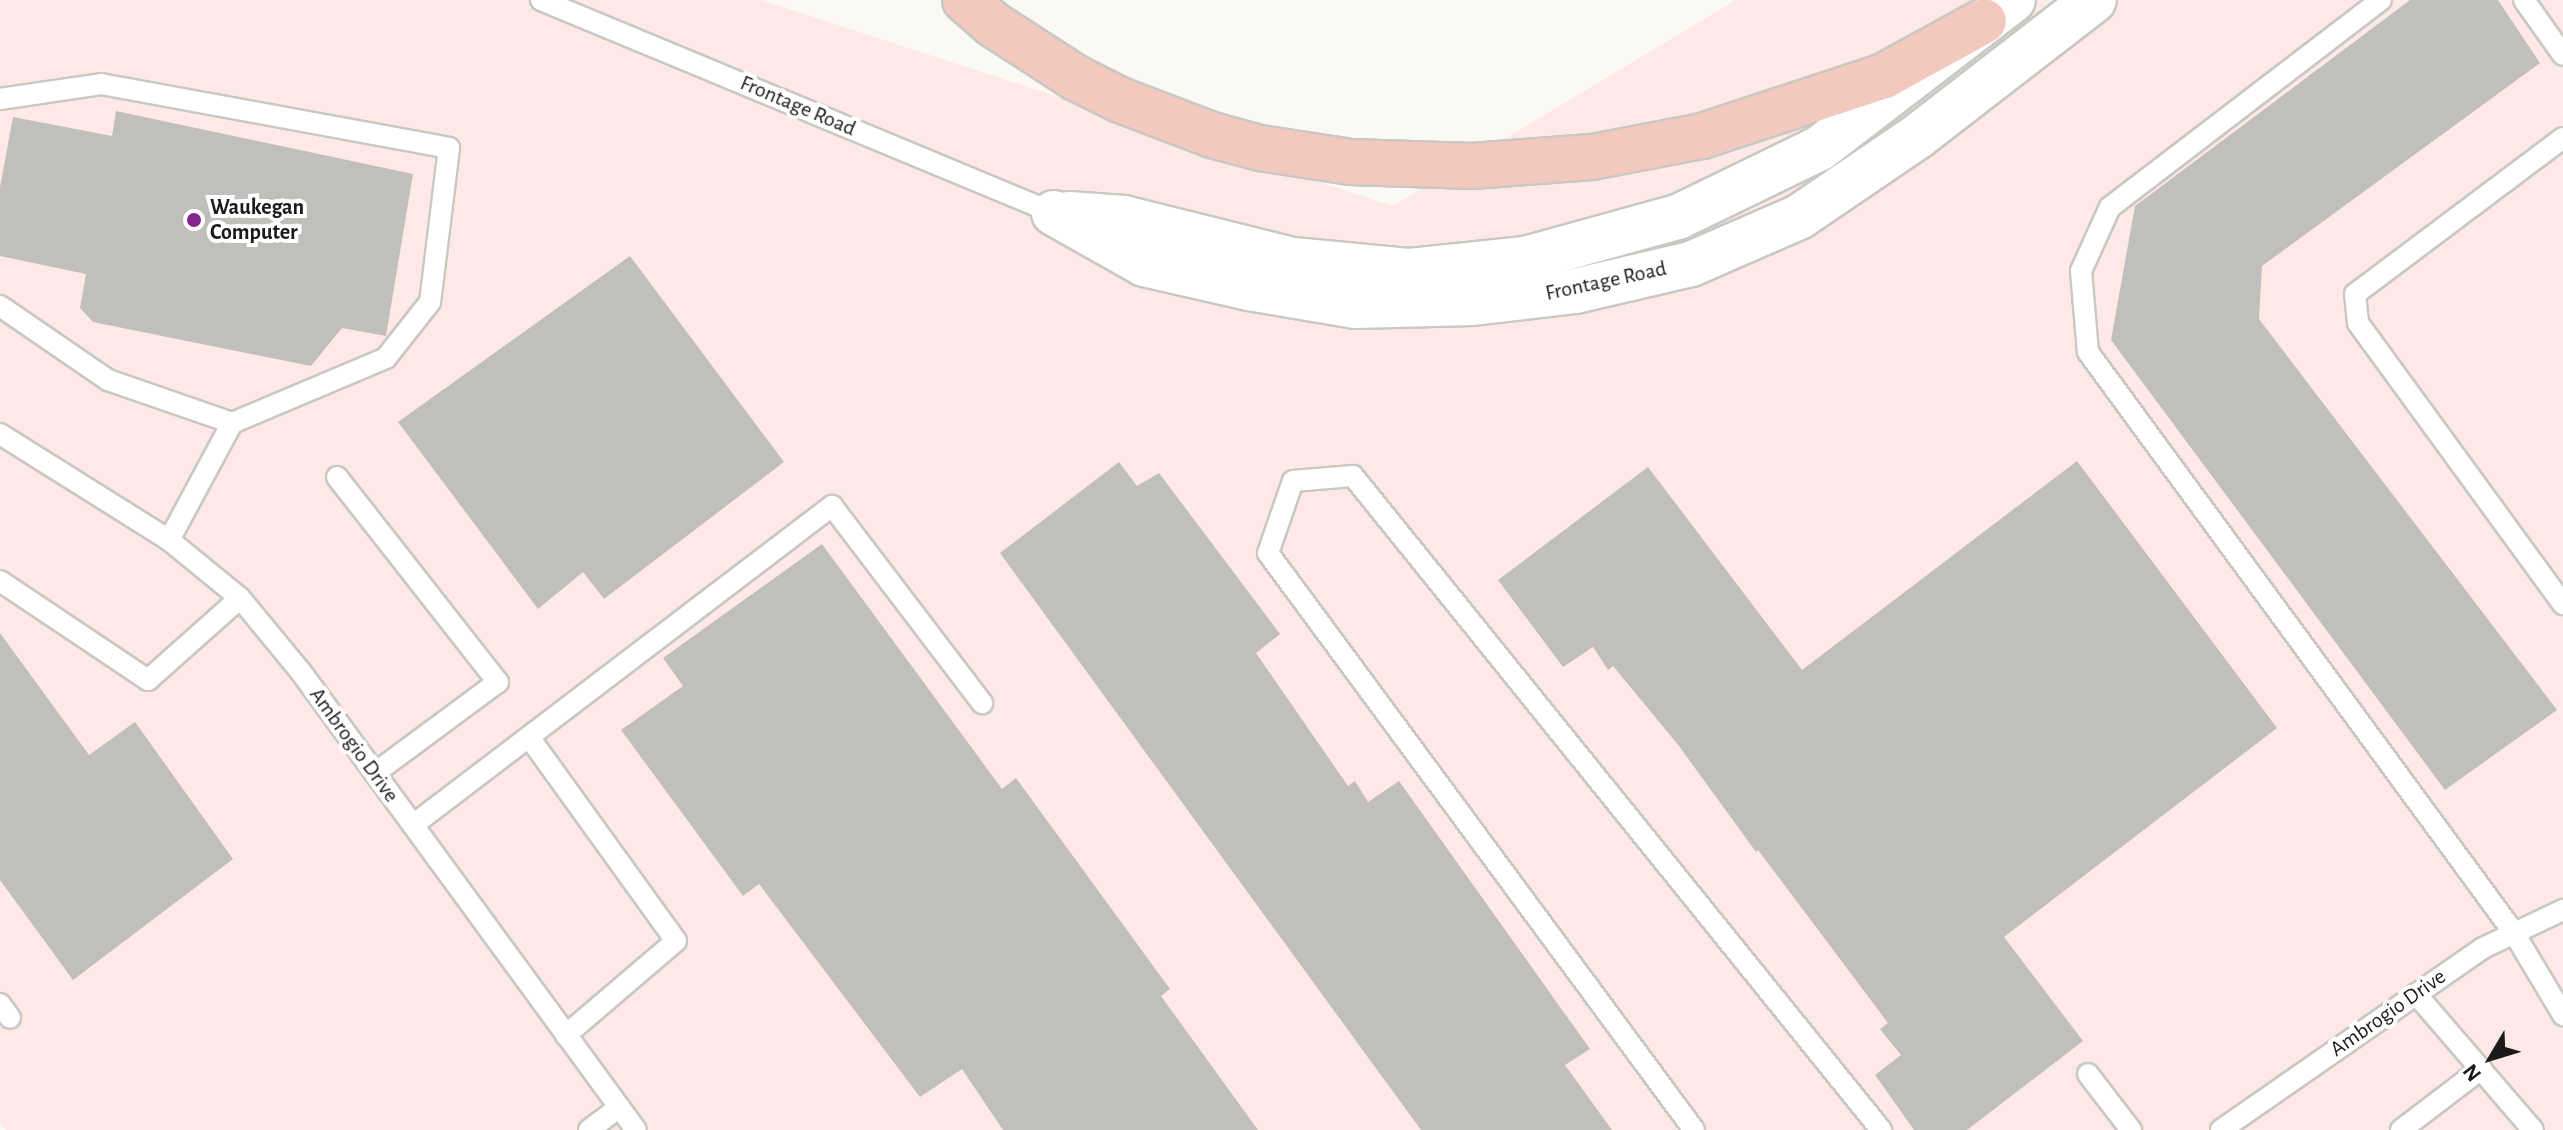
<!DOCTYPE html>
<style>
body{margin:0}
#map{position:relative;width:2563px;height:1130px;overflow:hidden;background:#faf9f4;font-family:"Alegreya Sans",sans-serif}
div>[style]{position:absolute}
.commercial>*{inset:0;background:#ffe9e7}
.building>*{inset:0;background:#c0bfbb}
.roads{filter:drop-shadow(2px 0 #c9c8c3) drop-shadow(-2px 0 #c9c8c3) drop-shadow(0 2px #c9c8c3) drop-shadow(0 -2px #c9c8c3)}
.service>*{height:20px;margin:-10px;padding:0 10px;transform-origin:10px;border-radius:10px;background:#fff}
.tertiary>*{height:44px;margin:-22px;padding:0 22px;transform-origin:22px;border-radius:22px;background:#fff}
.trunk>*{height:44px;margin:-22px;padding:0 22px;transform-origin:22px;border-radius:22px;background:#f3c8be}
.dots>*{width:22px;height:22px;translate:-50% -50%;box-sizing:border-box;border:4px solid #fff;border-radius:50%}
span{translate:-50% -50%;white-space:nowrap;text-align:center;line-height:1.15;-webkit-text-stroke:8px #fff;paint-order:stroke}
.street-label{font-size:22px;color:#1b1a19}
.poi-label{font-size:22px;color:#1b1a19;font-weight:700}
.left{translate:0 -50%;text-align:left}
.north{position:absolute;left:2451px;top:1018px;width:80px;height:80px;-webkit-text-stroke:6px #fff;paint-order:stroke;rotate:232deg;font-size:22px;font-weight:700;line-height:32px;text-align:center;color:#1b1a19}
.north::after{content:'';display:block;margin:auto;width:28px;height:36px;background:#1b1a19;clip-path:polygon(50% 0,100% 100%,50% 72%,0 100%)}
</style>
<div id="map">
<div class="commercial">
<i style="clip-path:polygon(0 0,761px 0,1393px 206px,1736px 0,2563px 0,2563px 1130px,6px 1130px,0 1123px)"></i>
</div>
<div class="building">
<i style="clip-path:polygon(2410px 0,2498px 0,2540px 63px,2262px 266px,2259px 319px,2557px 710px,2445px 790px,2111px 340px,2135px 206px)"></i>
<i style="clip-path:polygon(116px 111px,413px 174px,386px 336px,342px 328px,311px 366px,93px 322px,80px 308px,86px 274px,0 256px,0 187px,13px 117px,112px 136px)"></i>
<i style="clip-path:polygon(630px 256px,784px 462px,604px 599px,583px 572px,538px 609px,398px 422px)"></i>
<i style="clip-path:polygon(2077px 461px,2277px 728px,2004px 937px,2083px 1041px,1967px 1130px,1914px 1130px,1875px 1075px,1901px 1055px,1880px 1029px,1888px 1023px,1758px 850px,1756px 852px,1679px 746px,1613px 666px,1608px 670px,1593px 647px,1563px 667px,1498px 580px,1648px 467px,1802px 670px)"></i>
<i style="clip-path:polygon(1119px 462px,1137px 486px,1159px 473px,1280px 634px,1256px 653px,1348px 786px,1355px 781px,1368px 802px,1399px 781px,1590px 1049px,1565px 1065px,1612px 1130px,1421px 1130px,1000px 553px)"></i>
<i style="clip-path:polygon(822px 544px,1002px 789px,1016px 778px,1170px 989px,1161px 996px,1258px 1130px,1003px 1130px,962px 1069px,920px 1097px,759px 884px,743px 896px,621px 730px,683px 686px,663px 658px)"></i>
<i style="clip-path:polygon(0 633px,89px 755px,135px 722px,233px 859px,73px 980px,0 880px)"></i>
</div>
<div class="roads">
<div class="service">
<i style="left:541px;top:0;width:555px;rotate:22.55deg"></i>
<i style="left:2381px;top:0;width:341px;rotate:142.6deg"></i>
<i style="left:2110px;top:207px;width:70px;rotate:114.4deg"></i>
<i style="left:2081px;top:271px;width:81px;rotate:85.1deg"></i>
<i style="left:2088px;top:352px;width:720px;rotate:53.75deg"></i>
<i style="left:2514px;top:933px;width:96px;rotate:59.1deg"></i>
<i style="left:2524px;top:0;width:67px;rotate:54.7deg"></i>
<i style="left:0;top:99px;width:102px;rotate:-8.4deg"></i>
<i style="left:101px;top:84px;width:354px;rotate:10.4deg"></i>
<i style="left:449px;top:148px;width:155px;rotate:97deg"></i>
<i style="left:430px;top:302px;width:71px;rotate:128.2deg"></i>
<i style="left:386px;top:358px;width:167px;rotate:157.1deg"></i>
<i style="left:232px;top:423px;width:133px;rotate:118.3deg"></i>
<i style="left:2563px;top:138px;width:260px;rotate:143.1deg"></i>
<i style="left:2355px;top:294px;width:29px;rotate:84deg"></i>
<i style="left:2358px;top:323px;width:348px;rotate:53.9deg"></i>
<i style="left:0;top:306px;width:131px;rotate:34.4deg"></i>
<i style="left:108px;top:380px;width:131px;rotate:19.1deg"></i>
<i style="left:0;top:434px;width:199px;rotate:32.1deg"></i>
<i style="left:169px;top:540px;width:92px;rotate:39.2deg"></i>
<i style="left:240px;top:598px;width:96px;rotate:50.5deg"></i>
<i style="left:301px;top:672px;width:567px;rotate:53.82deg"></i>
<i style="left:337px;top:477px;width:261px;rotate:51.9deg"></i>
<i style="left:498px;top:682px;width:153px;rotate:143.5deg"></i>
<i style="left:0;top:581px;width:178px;rotate:33.8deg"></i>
<i style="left:148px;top:680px;width:123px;rotate:-41.7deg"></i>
<i style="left:529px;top:737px;width:251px;rotate:54.2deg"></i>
<i style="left:676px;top:941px;width:145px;rotate:139.5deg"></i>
<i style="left:413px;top:825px;width:527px;rotate:-37.28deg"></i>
<i style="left:832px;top:506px;width:248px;rotate:52.7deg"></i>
<i style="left:2416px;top:994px;width:179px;rotate:49.3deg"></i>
<i style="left:0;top:1004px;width:17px;rotate:54deg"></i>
<i style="left:2088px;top:1074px;width:71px;rotate:52.5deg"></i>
<i style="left:589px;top:1130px;width:38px;rotate:-37deg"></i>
<i style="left:1694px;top:1130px;width:717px;rotate:-126.44deg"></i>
<i style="left:1268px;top:553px;width:76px;rotate:-70.9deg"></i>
<i style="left:1293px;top:481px;width:60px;rotate:-4.8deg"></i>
<i style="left:1353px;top:476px;width:841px;rotate:51.08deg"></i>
<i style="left:2221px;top:1130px;width:319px;rotate:-34.8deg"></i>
<i style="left:2483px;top:948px;width:89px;rotate:-25.4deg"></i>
<i style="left:2401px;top:1130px;width:101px;rotate:-37.3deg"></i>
</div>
<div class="tertiary">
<i style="left:1054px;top:213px;width:103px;rotate:29.5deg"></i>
<i style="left:1144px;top:264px;width:108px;rotate:12.9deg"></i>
<i style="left:1249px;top:288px;width:108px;rotate:9.6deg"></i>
<i style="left:1355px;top:306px;width:118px;rotate:-1.5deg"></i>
<i style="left:1473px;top:303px;width:103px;rotate:-6.7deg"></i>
<i style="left:1575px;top:291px;width:119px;rotate:-13.1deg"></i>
<i style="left:1691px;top:264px;width:118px;rotate:-23.5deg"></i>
<i style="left:1799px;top:217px;width:144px;rotate:-34.2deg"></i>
<i style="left:1918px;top:136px;width:222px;rotate:-37.7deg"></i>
<i style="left:1069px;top:214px;width:55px;rotate:4.2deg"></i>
<i style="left:1124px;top:218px;width:174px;rotate:14deg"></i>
<i style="left:1293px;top:260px;width:118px;rotate:5.4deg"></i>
<i style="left:1410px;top:271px;width:116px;rotate:-6deg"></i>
<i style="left:1525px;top:259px;width:159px;rotate:-15.4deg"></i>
<i style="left:1678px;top:217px;width:158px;rotate:-25.9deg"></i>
<i style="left:1820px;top:148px;width:243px;rotate:-37.5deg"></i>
</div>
<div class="trunk">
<i style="left:965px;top:0;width:38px;rotate:41deg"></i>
<i style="left:994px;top:25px;width:98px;rotate:32.9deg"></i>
<i style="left:1076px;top:78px;width:49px;rotate:26.6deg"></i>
<i style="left:1120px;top:100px;width:98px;rotate:20.8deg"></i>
<i style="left:1212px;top:135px;width:50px;rotate:15.2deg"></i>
<i style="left:1260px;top:148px;width:92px;rotate:8.7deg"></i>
<i style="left:1351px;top:162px;width:121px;rotate:1.9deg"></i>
<i style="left:1472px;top:166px;width:120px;rotate:-4.3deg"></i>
<i style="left:1592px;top:157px;width:112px;rotate:-10.8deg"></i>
<i style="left:1702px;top:136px;width:192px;rotate:-18.2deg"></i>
<i style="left:1884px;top:76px;width:114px;rotate:-28.8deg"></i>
</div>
</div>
<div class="dots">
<i style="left:194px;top:220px;background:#86238c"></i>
</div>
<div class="street-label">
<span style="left:798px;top:106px;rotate:23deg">Frontage Road</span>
<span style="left:1606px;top:281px;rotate:-12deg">Frontage Road</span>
<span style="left:354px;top:745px;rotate:54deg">Ambrogio Drive</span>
<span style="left:2388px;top:1013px;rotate:-35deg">Ambrogio Drive</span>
</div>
<div class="poi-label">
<span class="left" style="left:210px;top:220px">Waukegan<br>Computer</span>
</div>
<div class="north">N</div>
</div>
